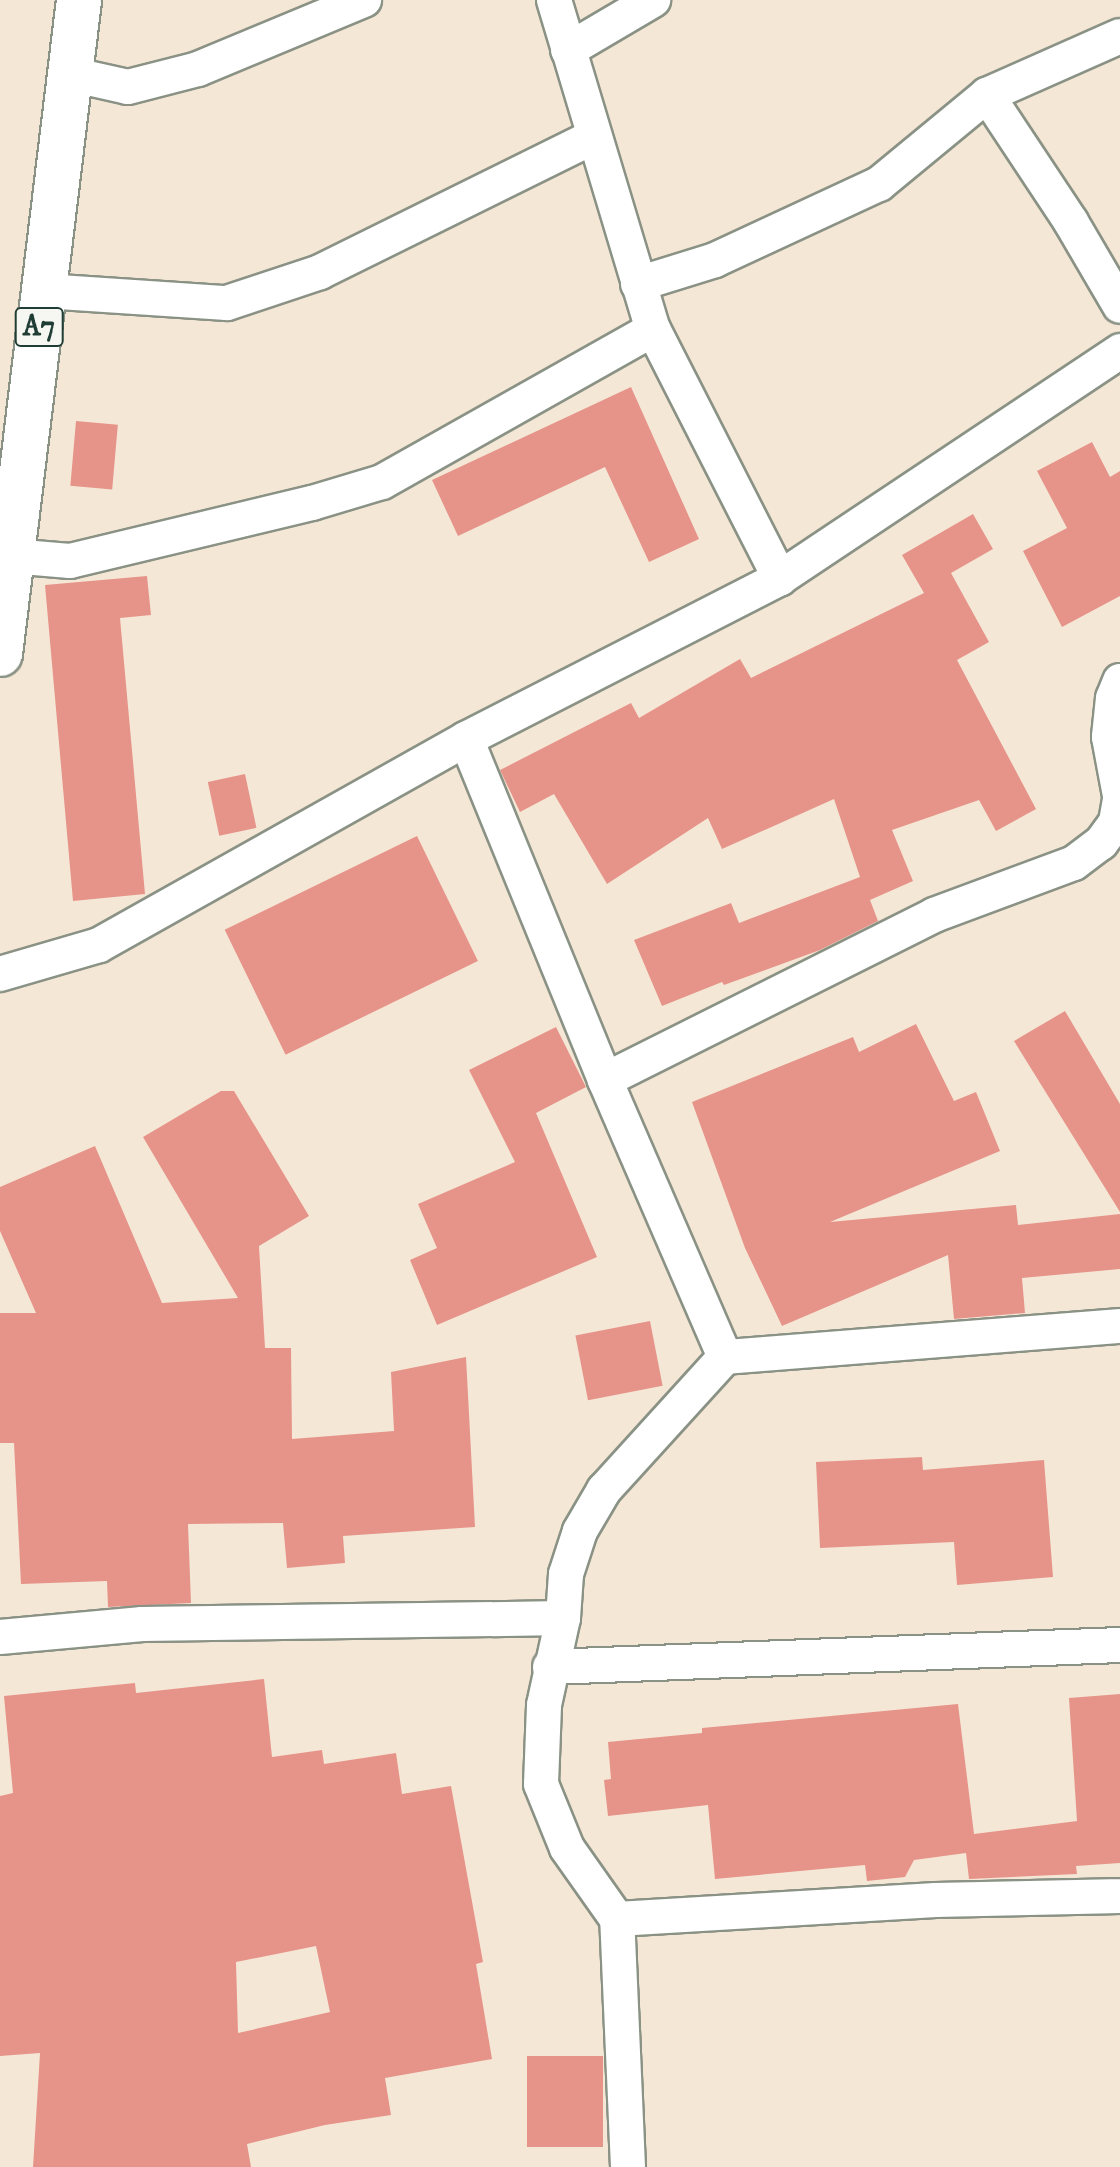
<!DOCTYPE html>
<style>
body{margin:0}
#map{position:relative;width:1120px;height:2167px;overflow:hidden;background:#f5e7d6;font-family:"IM FELL DW Pica",serif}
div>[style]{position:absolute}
.building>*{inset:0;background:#e6948a;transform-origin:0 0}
.roads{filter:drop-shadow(2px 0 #8a9285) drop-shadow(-2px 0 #8a9285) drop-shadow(0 2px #8a9285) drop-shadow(0 -2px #8a9285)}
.street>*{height:34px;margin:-17px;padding:0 17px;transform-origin:17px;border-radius:17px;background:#fff}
.highway>*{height:44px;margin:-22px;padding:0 22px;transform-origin:22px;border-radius:22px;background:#fff}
span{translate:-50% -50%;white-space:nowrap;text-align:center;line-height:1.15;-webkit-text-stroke:7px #f6f6f2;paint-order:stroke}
.shield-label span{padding:2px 6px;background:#f6f6f2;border:2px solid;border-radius:6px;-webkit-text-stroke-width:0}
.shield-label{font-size:28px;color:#1f3d34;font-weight:700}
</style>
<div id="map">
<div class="building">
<i style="clip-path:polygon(631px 387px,699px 539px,649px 562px,605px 467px,458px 536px,432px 480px)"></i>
<i style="left:76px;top:421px;width:42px;height:65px;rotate:5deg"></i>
<i style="clip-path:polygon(1092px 442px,1110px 477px,1120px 471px,1120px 596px,1062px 627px,1023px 551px,1067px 528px,1037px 471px)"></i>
<i style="clip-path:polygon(973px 514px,993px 549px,951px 573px,989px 642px,957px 660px,1036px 809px,996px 831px,979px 800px,892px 830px,913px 881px,870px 900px,878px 921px,820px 950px,724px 985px,722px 982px,662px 1006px,634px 940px,731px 903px,739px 923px,860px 877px,834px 799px,722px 849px,708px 818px,607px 884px,554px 794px,520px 812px,500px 770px,631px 703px,639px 718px,740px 659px,751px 678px,924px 593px,902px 555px)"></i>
<i style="clip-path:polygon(147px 576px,151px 615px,120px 618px,145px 894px,73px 901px,45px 585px)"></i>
<i style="left:245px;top:774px;width:55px;height:38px;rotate:78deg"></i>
<i style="left:417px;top:836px;width:139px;height:214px;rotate:64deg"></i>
<i style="clip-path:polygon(1065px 1011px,1120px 1104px,1120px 1212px,1014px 1041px)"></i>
<i style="clip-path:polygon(916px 1024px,954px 1101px,976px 1092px,1000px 1151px,830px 1222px,1016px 1205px,1018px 1225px,1120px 1214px,1120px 1269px,1022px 1278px,1025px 1313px,954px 1319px,948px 1255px,782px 1326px,745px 1248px,692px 1102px,853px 1037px,859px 1052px)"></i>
<i style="clip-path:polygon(556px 1027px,586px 1087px,536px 1113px,597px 1257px,437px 1325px,410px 1260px,437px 1248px,418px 1204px,515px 1162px,469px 1070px)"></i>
<i style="clip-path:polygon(221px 1091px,234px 1091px,309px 1216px,259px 1246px,265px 1348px,291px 1348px,292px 1439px,394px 1431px,391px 1372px,466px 1357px,475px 1527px,343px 1536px,345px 1563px,287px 1568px,283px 1523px,188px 1524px,191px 1603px,108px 1607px,107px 1581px,21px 1584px,14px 1443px,0 1443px,0 1313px,36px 1313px,0 1231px,0 1187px,95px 1146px,162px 1303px,238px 1298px,143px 1137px)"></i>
<i style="left:650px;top:1321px;width:66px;height:76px;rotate:79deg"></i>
<i style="clip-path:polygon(922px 1457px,923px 1470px,1044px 1460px,1053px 1577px,957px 1585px,954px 1542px,820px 1548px,816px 1462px)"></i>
<i style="clip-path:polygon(evenodd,264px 1679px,272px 1757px,322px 1750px,324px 1764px,396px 1753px,402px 1794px,451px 1786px,483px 1962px,476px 1964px,492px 2059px,385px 2078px,391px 2115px,325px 2125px,247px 2144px,251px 2167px,33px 2167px,40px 2053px,0 2056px,0 1796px,13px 1793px,4px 1696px,135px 1683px,136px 1693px,264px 1679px,316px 1946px,330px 2012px,238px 2033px,236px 1962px,316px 1946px)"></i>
<i style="clip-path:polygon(1120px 1694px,1120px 1863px,1076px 1866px,1077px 1874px,969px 1879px,966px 1853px,914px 1860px,905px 1877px,867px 1881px,865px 1865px,715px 1879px,708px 1805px,608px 1816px,604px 1780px,611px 1779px,608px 1742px,702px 1733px,702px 1728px,958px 1704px,974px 1834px,1077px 1821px,1069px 1698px)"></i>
<i style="left:603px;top:2056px;width:91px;height:76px;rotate:90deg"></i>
</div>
<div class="roads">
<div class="street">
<i style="left:554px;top:0;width:344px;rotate:73.3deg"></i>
<i style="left:653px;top:329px;width:280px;rotate:63deg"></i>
<i style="left:568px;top:50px;width:99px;rotate:-30.5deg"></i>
<i style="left:70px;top:74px;width:59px;rotate:12.6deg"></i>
<i style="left:128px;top:87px;width:72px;rotate:-14.4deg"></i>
<i style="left:198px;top:69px;width:180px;rotate:-22.6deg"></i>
<i style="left:987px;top:95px;width:152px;rotate:56.5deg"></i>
<i style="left:1071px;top:222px;width:97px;rotate:59.7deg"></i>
<i style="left:638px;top:284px;width:81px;rotate:-17.3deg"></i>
<i style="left:715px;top:260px;width:181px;rotate:-24.9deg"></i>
<i style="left:879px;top:184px;width:140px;rotate:-39.5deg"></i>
<i style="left:987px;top:95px;width:145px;rotate:-23.9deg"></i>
<i style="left:44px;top:291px;width:183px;rotate:3.8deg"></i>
<i style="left:227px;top:303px;width:98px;rotate:-18.4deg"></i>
<i style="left:320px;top:272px;width:305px;rotate:-26.3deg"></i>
<i style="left:11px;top:556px;width:59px;rotate:4.8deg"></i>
<i style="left:70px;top:561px;width:249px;rotate:-13.5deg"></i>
<i style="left:312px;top:503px;width:73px;rotate:-16.7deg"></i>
<i style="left:382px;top:482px;width:311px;rotate:-29.4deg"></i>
<i style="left:1120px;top:681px;width:18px;rotate:112deg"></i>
<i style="left:1113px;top:698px;width:39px;rotate:96deg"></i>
<i style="left:1109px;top:737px;width:60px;rotate:79.4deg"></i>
<i style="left:466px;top:739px;width:368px;rotate:67.8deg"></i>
<i style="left:605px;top:1080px;width:302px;rotate:66.6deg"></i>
<i style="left:725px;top:1357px;width:396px;rotate:-4.5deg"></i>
<i style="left:0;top:974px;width:103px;rotate:-16.3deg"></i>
<i style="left:99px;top:945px;width:421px;rotate:-29.3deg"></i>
<i style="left:466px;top:739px;width:353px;rotate:-27.1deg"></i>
<i style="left:780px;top:578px;width:409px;rotate:-33.7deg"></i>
<i style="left:605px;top:1080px;width:368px;rotate:-26.6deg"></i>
<i style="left:934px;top:915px;width:149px;rotate:-20.4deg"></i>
<i style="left:1074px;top:863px;width:34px;rotate:-37deg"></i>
<i style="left:1101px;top:843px;width:26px;rotate:-54deg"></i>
<i style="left:1116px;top:822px;width:22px;rotate:-80deg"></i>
<i style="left:0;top:1637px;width:143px;rotate:-5.2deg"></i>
<i style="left:142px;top:1624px;width:421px;rotate:-0.8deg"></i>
<i style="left:550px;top:1667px;width:570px;rotate:-2.21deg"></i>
<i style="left:617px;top:1919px;width:319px;rotate:-3.4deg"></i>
<i style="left:935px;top:1900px;width:185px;rotate:-1.2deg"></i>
<i style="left:628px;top:2167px;width:248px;rotate:-92.5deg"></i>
<i style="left:617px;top:1919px;width:87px;rotate:-125.2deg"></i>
<i style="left:567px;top:1848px;width:69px;rotate:-112.1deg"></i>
<i style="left:541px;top:1784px;width:79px;rotate:-87.8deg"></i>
<i style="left:544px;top:1705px;width:89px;rotate:-77.7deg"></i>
<i style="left:563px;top:1618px;width:44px;rotate:-86.1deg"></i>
<i style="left:566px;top:1574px;width:45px;rotate:-72deg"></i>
<i style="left:580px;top:1531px;width:48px;rotate:-59.7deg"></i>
<i style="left:604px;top:1490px;width:180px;rotate:-47.7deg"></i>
</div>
<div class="highway">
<i style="left:0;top:654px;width:659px;rotate:-83.11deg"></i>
</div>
</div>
<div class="shield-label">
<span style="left:39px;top:327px">A7</span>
</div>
</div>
